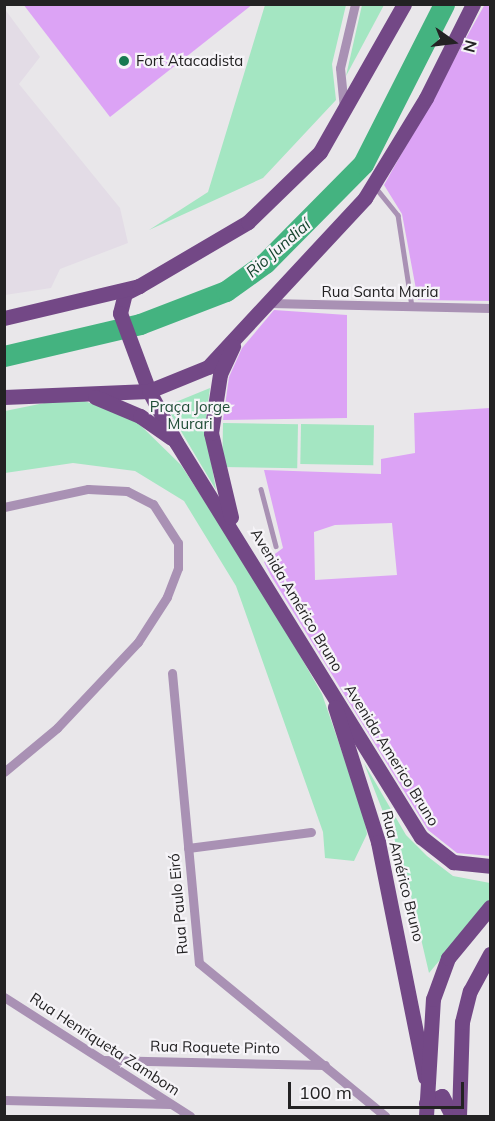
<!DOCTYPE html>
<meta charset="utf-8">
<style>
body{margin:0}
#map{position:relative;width:495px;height:1121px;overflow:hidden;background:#e9e7ea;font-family:Mulish,sans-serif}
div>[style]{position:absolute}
.built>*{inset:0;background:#e3dce6}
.green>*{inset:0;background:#a4e6c2;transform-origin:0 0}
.river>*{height:21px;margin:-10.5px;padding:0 10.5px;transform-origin:10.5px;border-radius:10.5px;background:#44b380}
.building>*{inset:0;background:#dca3f5}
.lane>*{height:4.5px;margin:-2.25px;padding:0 2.25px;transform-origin:2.25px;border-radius:2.25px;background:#a991b4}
.street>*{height:9px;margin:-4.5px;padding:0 4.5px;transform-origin:4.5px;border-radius:4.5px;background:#a991b4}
.primary>*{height:15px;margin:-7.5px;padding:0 7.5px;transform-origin:7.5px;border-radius:7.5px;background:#734886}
.dots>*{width:16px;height:16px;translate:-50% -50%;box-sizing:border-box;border:3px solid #f6f4f8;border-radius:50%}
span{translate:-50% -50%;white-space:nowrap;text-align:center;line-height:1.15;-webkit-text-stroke:4.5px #f6f4f8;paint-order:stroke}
.poi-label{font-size:15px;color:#232223}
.left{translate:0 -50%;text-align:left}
.street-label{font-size:15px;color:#232223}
.park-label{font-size:15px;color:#214e38}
.water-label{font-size:16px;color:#16442e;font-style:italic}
.frame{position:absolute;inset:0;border:6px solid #232223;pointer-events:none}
.north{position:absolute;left:423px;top:12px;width:60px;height:60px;-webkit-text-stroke:4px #f6f4f8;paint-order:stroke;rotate:104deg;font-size:16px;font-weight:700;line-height:24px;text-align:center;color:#232223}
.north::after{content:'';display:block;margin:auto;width:21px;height:27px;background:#232223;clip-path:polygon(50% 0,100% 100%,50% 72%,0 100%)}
.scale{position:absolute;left:288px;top:1082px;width:176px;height:27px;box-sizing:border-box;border:3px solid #232223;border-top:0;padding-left:8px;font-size:18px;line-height:21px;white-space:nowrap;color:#232223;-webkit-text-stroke:4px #f6f4f8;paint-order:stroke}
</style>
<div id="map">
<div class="built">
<i style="clip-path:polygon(4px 8px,40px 57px,19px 84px,120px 208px,128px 243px,60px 269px,51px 288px,5px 295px)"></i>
</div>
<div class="green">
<i style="clip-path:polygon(265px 5px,346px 5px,332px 64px,336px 100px,263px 178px,149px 230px,208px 192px)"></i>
<i style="clip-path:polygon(362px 5px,384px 5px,346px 76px)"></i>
<i style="clip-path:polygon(210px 388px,205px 426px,216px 490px,166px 406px)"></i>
<i style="clip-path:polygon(74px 397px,135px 420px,181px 465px,266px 596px,322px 694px,364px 816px,367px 834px,354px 861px,325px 858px,323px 832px,236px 586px,184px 501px,135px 471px,73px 463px,5px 473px,5px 411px)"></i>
<i style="left:223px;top:423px;width:75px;height:44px;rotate:1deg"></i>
<i style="left:301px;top:424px;width:73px;height:40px;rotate:1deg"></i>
<i style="clip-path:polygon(364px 763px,406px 835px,427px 856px,453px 876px,490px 883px,490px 900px,429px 973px,404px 866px)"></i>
</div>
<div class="river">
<i style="left:4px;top:356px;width:140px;rotate:-13.2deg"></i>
<i style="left:140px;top:324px;width:92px;rotate:-21deg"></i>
<i style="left:226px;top:291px;width:48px;rotate:-35.7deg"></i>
<i style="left:265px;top:263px;width:139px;rotate:-45.3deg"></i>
<i style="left:363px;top:164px;width:179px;rotate:-63.1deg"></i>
</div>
<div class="building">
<i style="clip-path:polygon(23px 4px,253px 4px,110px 117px)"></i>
<i style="clip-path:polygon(485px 4px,490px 4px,490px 301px,418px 300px,402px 214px,384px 185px)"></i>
<i style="clip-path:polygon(274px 310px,347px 315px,347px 418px,223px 420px,229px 377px,242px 348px)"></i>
<i style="clip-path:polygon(evenodd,490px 408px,490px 856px,457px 853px,428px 830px,271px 576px,264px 562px,283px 548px,264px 470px,381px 474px,381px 459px,415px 453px,414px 413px,490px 408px,392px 523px,397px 575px,315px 580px,314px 532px,335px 525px,392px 523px)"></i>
</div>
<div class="lane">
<i style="left:376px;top:188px;width:35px;rotate:51deg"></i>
<i style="left:398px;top:215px;width:93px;rotate:81.3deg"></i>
<i style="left:261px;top:489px;width:59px;rotate:75.3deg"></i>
</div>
<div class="street">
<i style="left:344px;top:108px;width:40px;rotate:-95.7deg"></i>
<i style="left:340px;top:68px;width:66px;rotate:-76.8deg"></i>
<i style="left:270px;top:303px;width:220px;rotate:1.3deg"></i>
<i style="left:4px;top:507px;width:86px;rotate:-12.1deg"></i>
<i style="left:88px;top:489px;width:39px;rotate:3deg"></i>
<i style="left:127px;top:491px;width:29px;rotate:27deg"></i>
<i style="left:153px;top:504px;width:46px;rotate:57.3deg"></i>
<i style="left:178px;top:543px;width:25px;rotate:90deg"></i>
<i style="left:178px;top:568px;width:31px;rotate:111deg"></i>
<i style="left:167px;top:597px;width:54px;rotate:122.8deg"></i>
<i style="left:138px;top:642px;width:118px;rotate:133.3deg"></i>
<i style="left:57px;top:728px;width:69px;rotate:140.3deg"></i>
<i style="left:172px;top:673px;width:291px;rotate:84.7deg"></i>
<i style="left:199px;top:963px;width:241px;rotate:39.4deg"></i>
<i style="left:188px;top:848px;width:124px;rotate:-7.4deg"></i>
<i style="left:4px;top:997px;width:221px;rotate:32.6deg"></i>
<i style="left:104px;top:1060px;width:221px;rotate:1.3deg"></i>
<i style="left:4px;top:1100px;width:166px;rotate:1.4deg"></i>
</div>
<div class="primary">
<i style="left:139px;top:286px;width:16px;rotate:153deg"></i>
<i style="left:125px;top:293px;width:21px;rotate:104deg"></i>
<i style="left:120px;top:313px;width:83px;rotate:69.6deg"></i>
<i style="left:149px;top:391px;width:58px;rotate:62.1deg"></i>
<i style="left:176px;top:442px;width:465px;rotate:58.2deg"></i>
<i style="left:421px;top:837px;width:41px;rotate:38deg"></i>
<i style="left:453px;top:862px;width:37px;rotate:6deg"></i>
<i style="left:4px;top:318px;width:139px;rotate:-13.3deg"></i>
<i style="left:139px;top:286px;width:126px;rotate:-30.4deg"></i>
<i style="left:248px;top:222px;width:100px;rotate:-44.2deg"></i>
<i style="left:320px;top:152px;width:170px;rotate:-60.4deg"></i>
<i style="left:4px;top:397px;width:145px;rotate:-2.4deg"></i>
<i style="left:149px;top:391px;width:64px;rotate:-22.1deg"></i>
<i style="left:208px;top:367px;width:231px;rotate:-47.1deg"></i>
<i style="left:365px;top:198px;width:117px;rotate:-58.6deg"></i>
<i style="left:426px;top:98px;width:105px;rotate:-63.4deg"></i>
<i style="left:95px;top:397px;width:49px;rotate:22.9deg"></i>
<i style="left:140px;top:416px;width:38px;rotate:35deg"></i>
<i style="left:231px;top:517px;width:86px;rotate:-103.4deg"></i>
<i style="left:211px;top:433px;width:60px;rotate:-81.3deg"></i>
<i style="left:220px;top:374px;width:31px;rotate:-65deg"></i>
<i style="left:335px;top:707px;width:142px;rotate:72.3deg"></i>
<i style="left:378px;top:842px;width:240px;rotate:78.7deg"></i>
<i style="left:426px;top:1103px;width:17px;rotate:-24deg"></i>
<i style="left:442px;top:1096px;width:22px;rotate:63deg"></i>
<i style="left:426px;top:1116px;width:117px;rotate:-86.6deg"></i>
<i style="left:433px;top:999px;width:44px;rotate:-69.9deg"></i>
<i style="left:448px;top:958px;width:66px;rotate:-50.5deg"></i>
<i style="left:459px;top:1116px;width:94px;rotate:-88.2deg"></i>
<i style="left:462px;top:1022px;width:32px;rotate:-76deg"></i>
<i style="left:470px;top:991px;width:42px;rotate:-61.6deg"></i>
</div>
<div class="dots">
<i style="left:124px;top:61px;background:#177951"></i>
</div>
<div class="poi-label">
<span class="left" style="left:136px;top:61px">Fort Atacadista</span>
</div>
<div class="street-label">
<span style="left:380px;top:292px">Rua Santa Maria</span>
<span style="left:297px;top:600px;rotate:59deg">Avenida Américo Bruno</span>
<span style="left:392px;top:755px;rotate:58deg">Avenida Americo Bruno</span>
<span style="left:403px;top:876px;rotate:76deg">Rua Américo Bruno</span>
<span style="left:178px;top:904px;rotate:-95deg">Rua Paulo Eiró</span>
<span style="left:105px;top:1044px;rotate:33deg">Rua Henriqueta Zambom</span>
<span style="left:215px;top:1047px;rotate:1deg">Rua Roquete Pinto</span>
</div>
<div class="park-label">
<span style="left:190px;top:415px">Praça Jorge<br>Murari</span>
</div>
<div class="water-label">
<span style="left:278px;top:248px;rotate:-41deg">Rio Jundiaí</span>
</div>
<div class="frame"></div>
<div class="north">N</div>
<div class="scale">100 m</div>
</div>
